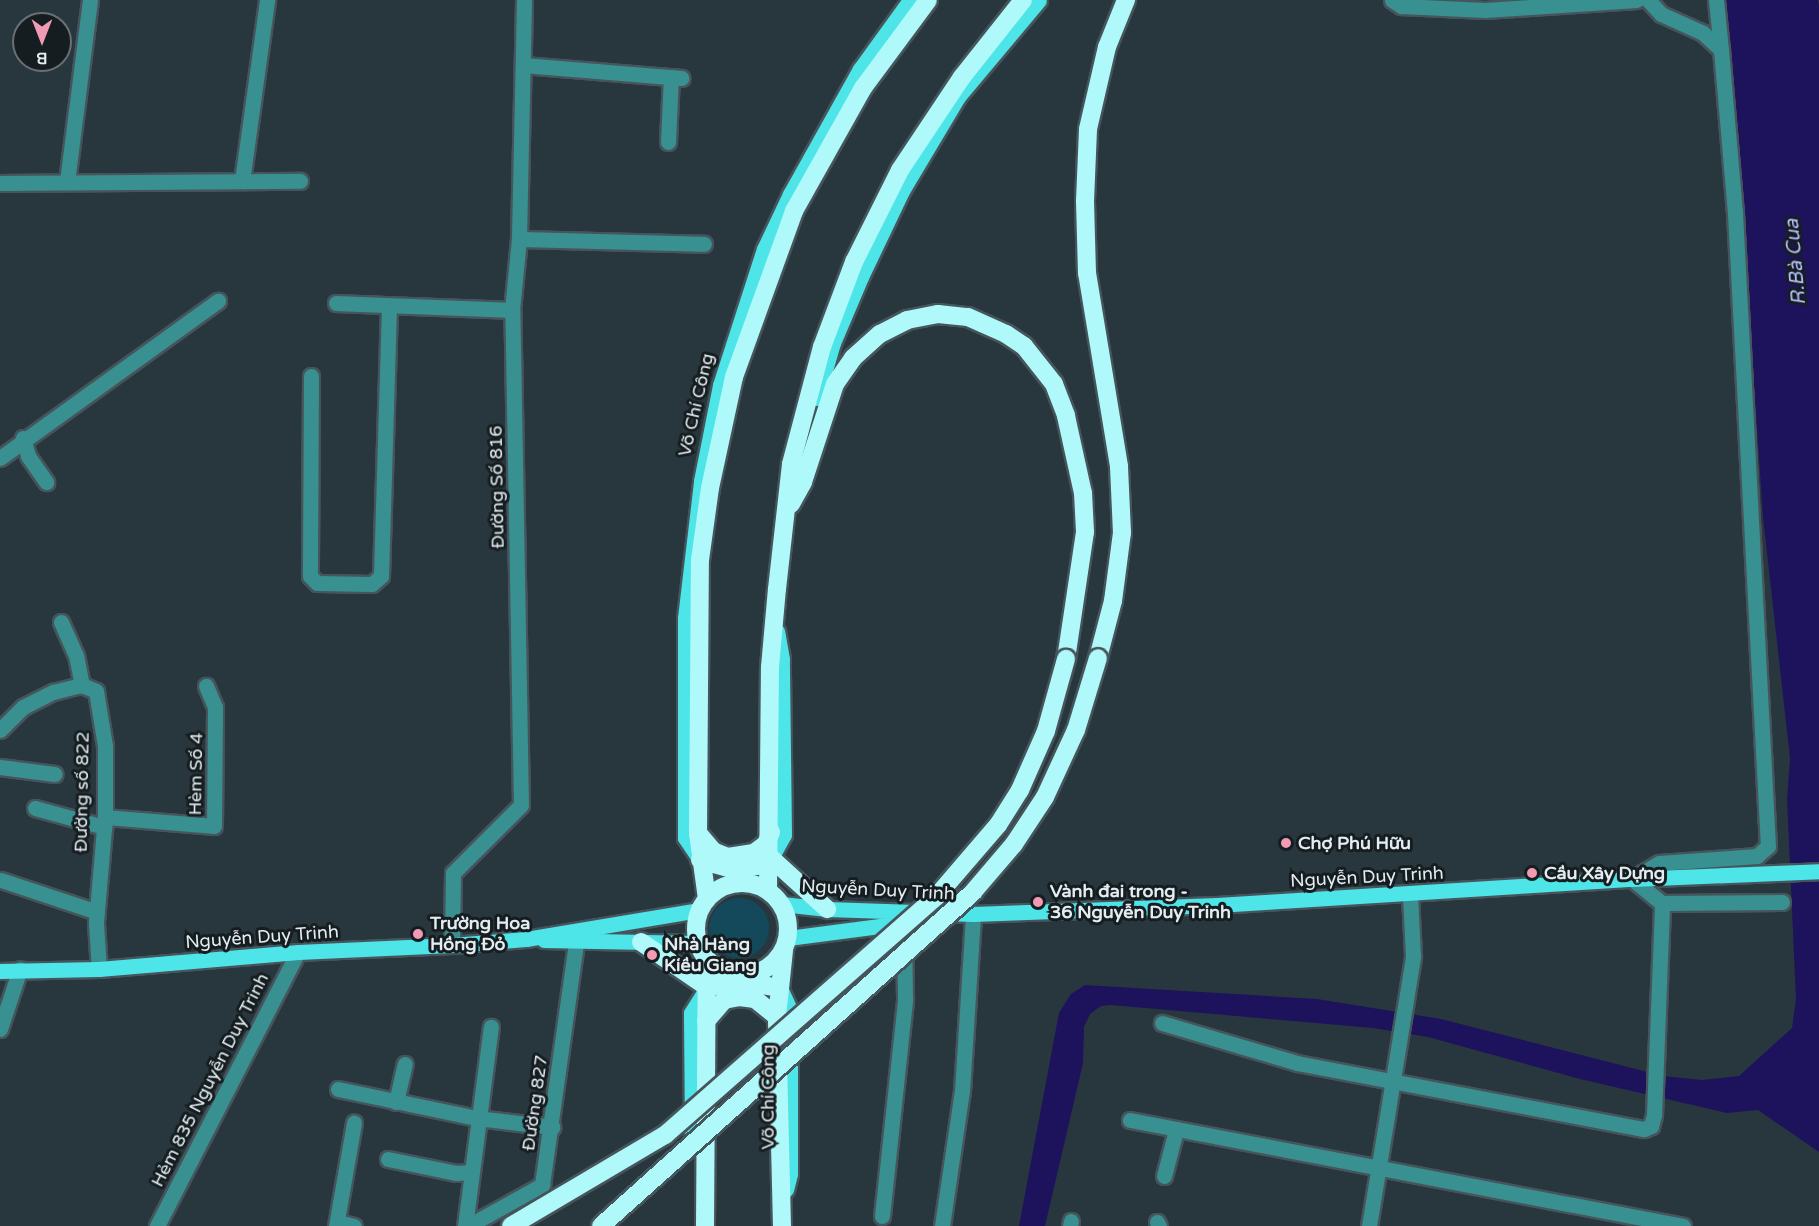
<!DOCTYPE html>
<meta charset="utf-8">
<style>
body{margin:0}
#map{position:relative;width:1819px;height:1226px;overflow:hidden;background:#28373e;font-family:"Varela Round",sans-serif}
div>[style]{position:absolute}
.green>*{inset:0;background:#13495b}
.round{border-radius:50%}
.water>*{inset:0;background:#1c135c}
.roads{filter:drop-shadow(2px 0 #46545b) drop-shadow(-2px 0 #46545b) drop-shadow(0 2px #46545b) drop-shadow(0 -2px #46545b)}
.minor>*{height:15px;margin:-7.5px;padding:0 7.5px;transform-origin:7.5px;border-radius:7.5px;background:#399091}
.major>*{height:15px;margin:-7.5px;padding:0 7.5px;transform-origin:7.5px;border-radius:7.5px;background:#4ee5e8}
.highway>*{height:18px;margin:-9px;padding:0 9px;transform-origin:9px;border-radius:9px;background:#aff9fa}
.highway>.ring{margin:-9px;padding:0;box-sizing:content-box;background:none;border:18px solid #aff9fa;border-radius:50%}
.bridges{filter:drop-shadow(2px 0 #46545b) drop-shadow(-2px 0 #46545b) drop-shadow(0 2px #46545b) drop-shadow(0 -2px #46545b)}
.highway-bridge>*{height:18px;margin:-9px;padding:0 9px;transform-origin:9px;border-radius:9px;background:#aff9fa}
.dots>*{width:16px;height:16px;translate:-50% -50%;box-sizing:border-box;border:3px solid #161d20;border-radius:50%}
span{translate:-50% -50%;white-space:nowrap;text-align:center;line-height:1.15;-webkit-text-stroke:6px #161d20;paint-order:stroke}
.street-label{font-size:18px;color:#e3edf1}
.poi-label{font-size:18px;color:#e3edf1;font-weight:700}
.left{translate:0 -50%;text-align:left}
.water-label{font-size:20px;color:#b6beff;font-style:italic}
.north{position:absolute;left:12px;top:12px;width:60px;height:60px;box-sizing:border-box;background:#161d20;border:2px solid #687074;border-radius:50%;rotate:180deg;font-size:16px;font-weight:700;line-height:24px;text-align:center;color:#e3edf1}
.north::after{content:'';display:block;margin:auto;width:21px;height:27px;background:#f19ab4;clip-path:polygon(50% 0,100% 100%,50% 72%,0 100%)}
</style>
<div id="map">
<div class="green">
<i class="round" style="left:709px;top:898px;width:60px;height:60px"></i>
</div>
<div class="water">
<i style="clip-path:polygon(1719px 0,1818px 0,1819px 5px,1819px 1152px,1758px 1110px,1727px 1113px,1580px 1079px,1428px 1037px,1373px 1028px,1111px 1005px,1101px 1006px,1090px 1014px,1084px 1027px,1083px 1063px,1045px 1226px,1019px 1226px,1059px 1013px,1071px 994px,1085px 985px,1317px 999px,1441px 1019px,1663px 1076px,1702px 1080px,1739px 1076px,1792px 1028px,1796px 999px,1787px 799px,1790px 758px,1763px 517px,1741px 190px)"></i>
</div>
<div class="roads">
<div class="minor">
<i style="left:1392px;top:0;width:11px;rotate:34deg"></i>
<i style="left:1401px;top:6px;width:84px;rotate:2.7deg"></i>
<i style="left:1485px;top:10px;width:152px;rotate:-3.8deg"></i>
<i style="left:1648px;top:0;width:19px;rotate:47deg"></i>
<i style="left:1661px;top:14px;width:46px;rotate:24.3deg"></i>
<i style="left:1703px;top:33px;width:25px;rotate:43deg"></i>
<i style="left:1721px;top:50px;width:164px;rotate:85.1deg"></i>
<i style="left:1735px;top:213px;width:634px;rotate:87.02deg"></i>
<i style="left:1768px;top:846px;width:15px;rotate:138deg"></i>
<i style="left:1757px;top:856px;width:98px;rotate:175.9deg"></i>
<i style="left:1659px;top:863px;width:31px;rotate:149deg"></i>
<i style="left:1632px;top:879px;width:38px;rotate:39deg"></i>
<i style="left:1662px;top:903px;width:120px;rotate:-0.5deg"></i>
<i style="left:1716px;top:0;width:50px;rotate:84.3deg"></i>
<i style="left:523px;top:65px;width:159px;rotate:4.7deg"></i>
<i style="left:668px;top:142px;width:65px;rotate:-87.4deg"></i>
<i style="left:242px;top:181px;width:183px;rotate:-82.1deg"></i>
<i style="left:67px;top:182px;width:183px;rotate:-82.8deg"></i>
<i style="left:0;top:183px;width:300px;rotate:-0.4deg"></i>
<i style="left:519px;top:239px;width:185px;rotate:1.5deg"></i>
<i style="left:336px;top:303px;width:176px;rotate:2.3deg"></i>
<i style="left:311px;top:376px;width:200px;rotate:90.3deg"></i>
<i style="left:310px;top:576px;width:10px;rotate:45deg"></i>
<i style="left:317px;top:583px;width:55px;rotate:1deg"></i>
<i style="left:372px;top:584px;width:12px;rotate:-42deg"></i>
<i style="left:381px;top:576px;width:270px;rotate:-88.3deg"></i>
<i style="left:23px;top:438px;width:19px;rotate:74deg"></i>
<i style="left:28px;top:456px;width:32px;rotate:55deg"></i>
<i style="left:0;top:458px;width:269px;rotate:-35.8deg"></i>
<i style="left:61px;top:622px;width:36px;rotate:66deg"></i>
<i style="left:76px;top:655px;width:31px;rotate:79deg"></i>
<i style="left:0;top:730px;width:33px;rotate:-45deg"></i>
<i style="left:23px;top:707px;width:34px;rotate:-27deg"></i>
<i style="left:53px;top:692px;width:30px;rotate:-14deg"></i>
<i style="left:82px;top:685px;width:15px;rotate:23deg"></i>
<i style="left:96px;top:691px;width:56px;rotate:80.7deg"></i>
<i style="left:105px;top:746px;width:71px;rotate:90deg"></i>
<i style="left:105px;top:817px;width:106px;rotate:94.9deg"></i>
<i style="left:96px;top:923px;width:46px;rotate:86.3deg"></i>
<i style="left:0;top:767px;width:55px;rotate:7.3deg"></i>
<i style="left:35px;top:808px;width:72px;rotate:15.4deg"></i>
<i style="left:105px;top:817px;width:109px;rotate:4.7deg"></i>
<i style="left:214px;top:826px;width:119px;rotate:-89.5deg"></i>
<i style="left:215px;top:707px;width:23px;rotate:-113deg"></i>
<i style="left:1px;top:880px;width:101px;rotate:18.4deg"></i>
<i style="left:452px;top:945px;width:72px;rotate:-89.2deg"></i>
<i style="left:453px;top:873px;width:96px;rotate:-45deg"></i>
<i style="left:521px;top:805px;width:495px;rotate:-91deg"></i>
<i style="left:512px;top:310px;width:71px;rotate:-84.4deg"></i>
<i style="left:519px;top:239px;width:239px;rotate:-88.8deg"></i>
<i style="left:1162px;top:1023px;width:141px;rotate:16.5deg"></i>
<i style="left:1297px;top:1063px;width:353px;rotate:10.8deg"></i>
<i style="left:1644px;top:1129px;width:8px;rotate:-23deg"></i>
<i style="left:1651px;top:1126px;width:11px;rotate:-75deg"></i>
<i style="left:1654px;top:1115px;width:212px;rotate:-87.8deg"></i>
<i style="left:0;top:1029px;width:63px;rotate:-71.6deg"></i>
<i style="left:338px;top:1089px;width:142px;rotate:11.8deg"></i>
<i style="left:477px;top:1118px;width:76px;rotate:6.8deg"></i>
<i style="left:396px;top:1102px;width:39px;rotate:-77deg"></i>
<i style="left:1130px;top:1120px;width:563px;rotate:10.85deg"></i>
<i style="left:388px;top:1159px;width:69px;rotate:11.6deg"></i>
<i style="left:456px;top:1173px;width:15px;rotate:-4deg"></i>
<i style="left:1164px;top:1176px;width:48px;rotate:-75.4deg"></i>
<i style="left:882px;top:1216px;width:218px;rotate:-83.9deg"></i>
<i style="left:905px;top:999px;width:76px;rotate:-90.8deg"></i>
<i style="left:337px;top:1222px;width:17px;rotate:13deg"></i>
<i style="left:1157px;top:1222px;width:4px;rotate:63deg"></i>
<i style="left:157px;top:1226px;width:308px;rotate:-62.8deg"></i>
<i style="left:336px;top:1226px;width:105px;rotate:-80.1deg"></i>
<i style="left:465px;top:1226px;width:201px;rotate:-82.6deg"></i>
<i style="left:468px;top:1226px;width:85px;rotate:-29deg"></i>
<i style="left:542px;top:1185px;width:245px;rotate:-82deg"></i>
<i style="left:942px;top:1226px;width:136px;rotate:-81.6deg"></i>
<i style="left:962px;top:1091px;width:177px;rotate:-86.4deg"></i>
<i style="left:1070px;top:1226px;width:5px;rotate:-79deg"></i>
<i style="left:1369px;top:1226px;width:274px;rotate:-80.7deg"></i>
<i style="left:1413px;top:956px;width:62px;rotate:-92.8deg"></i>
</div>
<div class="major">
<i style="left:817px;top:398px;width:57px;rotate:-73.8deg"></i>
<i style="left:833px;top:343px;width:72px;rotate:-67deg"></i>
<i style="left:861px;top:277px;width:95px;rotate:-64.5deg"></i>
<i style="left:902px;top:191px;width:109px;rotate:-59.2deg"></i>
<i style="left:958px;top:97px;width:126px;rotate:-50.1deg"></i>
<i style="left:771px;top:858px;width:26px;rotate:-61deg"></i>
<i style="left:784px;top:835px;width:176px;rotate:-90.7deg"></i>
<i style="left:782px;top:659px;width:28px;rotate:-100deg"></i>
<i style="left:700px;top:860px;width:27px;rotate:-124deg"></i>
<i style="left:685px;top:838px;width:220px;rotate:-90deg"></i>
<i style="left:685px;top:618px;width:138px;rotate:-83.3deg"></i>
<i style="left:701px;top:481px;width:98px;rotate:-78.8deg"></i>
<i style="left:720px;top:385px;width:143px;rotate:-72.1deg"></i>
<i style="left:764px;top:249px;width:61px;rotate:-64.7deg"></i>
<i style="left:790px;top:194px;width:143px;rotate:-60.8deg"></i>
<i style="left:860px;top:69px;width:85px;rotate:-54.1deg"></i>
<i style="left:782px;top:904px;width:45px;rotate:6.3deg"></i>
<i style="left:827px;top:909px;width:146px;rotate:2deg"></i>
<i style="left:973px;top:914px;width:244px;rotate:-2.1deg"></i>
<i style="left:1217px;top:905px;width:416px;rotate:-3.6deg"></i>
<i style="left:1632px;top:879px;width:187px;rotate:-2.4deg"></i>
<i style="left:788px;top:938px;width:123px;rotate:-7.5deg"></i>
<i style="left:544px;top:940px;width:154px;rotate:1.1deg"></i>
<i style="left:0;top:971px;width:99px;rotate:-1.2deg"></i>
<i style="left:99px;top:969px;width:200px;rotate:-4.9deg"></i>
<i style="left:298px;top:952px;width:154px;rotate:-2.6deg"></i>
<i style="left:452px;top:945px;width:74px;rotate:-4.6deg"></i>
<i style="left:526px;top:939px;width:176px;rotate:-9.5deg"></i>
<i style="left:780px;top:988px;width:23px;rotate:65deg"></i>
<i style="left:790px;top:1009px;width:165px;rotate:90deg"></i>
<i style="left:790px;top:1174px;width:16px;rotate:104deg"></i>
<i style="left:701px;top:1151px;width:22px;rotate:-114deg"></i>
<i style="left:692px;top:1131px;width:118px;rotate:-90.5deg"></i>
<i style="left:691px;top:1013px;width:31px;rotate:-58deg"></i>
</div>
<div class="highway">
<i style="left:791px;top:504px;width:25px;rotate:-61deg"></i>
<i style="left:803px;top:482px;width:103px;rotate:-71.9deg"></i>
<i style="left:835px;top:384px;width:32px;rotate:-55deg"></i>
<i style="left:853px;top:358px;width:36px;rotate:-42deg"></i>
<i style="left:880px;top:334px;width:30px;rotate:-27deg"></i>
<i style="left:907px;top:320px;width:32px;rotate:-11deg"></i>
<i style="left:938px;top:314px;width:30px;rotate:6deg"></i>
<i style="left:968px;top:317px;width:42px;rotate:24.1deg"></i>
<i style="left:1006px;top:334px;width:22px;rotate:34deg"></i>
<i style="left:1024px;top:346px;width:48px;rotate:51.7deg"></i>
<i style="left:1054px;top:384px;width:34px;rotate:69deg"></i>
<i style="left:1066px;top:416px;width:79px;rotate:77.6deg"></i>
<i style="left:1083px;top:493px;width:39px;rotate:87deg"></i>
<i style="left:1085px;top:532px;width:128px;rotate:98.5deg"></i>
<i style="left:1098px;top:658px;width:59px;rotate:-75.3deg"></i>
<i style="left:1113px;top:601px;width:69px;rotate:-82.5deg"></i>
<i style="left:1122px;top:533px;width:67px;rotate:-92.6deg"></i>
<i style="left:1119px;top:466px;width:196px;rotate:-99.4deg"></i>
<i style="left:1087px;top:273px;width:72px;rotate:-91.6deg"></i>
<i style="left:1085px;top:201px;width:72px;rotate:-87.6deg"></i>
<i style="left:1088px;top:129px;width:84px;rotate:-77deg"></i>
<i style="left:1107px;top:47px;width:51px;rotate:-68deg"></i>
<i style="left:698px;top:833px;width:23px;rotate:50deg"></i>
<i style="left:713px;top:851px;width:16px;rotate:22deg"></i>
<i style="left:728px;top:857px;width:26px;rotate:-9deg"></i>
<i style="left:754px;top:853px;width:15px;rotate:-37deg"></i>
<i style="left:766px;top:844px;width:13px;rotate:-67deg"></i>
<i style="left:771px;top:858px;width:76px;rotate:42.3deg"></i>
<i style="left:700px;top:860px;width:37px;rotate:16deg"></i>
<i style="left:736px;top:870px;width:20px;rotate:-11deg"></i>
<i style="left:756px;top:866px;width:17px;rotate:-28deg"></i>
<i class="ring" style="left:696px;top:883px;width:74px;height:74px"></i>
<i style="left:768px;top:890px;width:223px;rotate:-89.5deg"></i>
<i style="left:770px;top:667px;width:78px;rotate:-84.9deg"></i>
<i style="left:777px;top:589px;width:126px;rotate:-83.6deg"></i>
<i style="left:791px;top:464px;width:121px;rotate:-75.2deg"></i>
<i style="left:822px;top:347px;width:91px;rotate:-69.4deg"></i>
<i style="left:854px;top:262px;width:103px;rotate:-63.4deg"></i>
<i style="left:900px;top:170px;width:112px;rotate:-56.3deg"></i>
<i style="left:962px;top:77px;width:98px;rotate:-51.6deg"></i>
<i style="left:707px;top:899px;width:67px;rotate:-97.8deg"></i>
<i style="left:698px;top:833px;width:273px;rotate:-89.6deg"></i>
<i style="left:700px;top:560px;width:73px;rotate:-82.1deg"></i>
<i style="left:710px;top:488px;width:114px;rotate:-77.8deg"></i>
<i style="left:734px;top:377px;width:177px;rotate:-70.1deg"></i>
<i style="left:794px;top:211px;width:141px;rotate:-60.7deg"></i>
<i style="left:863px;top:88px;width:109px;rotate:-53.5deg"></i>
<i style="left:641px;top:942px;width:80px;rotate:34.3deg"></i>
<i style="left:707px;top:987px;width:36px;rotate:-8deg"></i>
<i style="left:743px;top:982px;width:37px;rotate:9deg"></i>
<i style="left:706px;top:1021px;width:28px;rotate:-49deg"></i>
<i style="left:724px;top:1000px;width:15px;rotate:-11deg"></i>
<i style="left:739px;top:997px;width:16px;rotate:7deg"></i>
<i style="left:755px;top:999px;width:28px;rotate:39deg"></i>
<i style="left:705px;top:1226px;width:267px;rotate:-89.6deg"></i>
<i style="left:782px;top:1226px;width:209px;rotate:-91.4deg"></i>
<i style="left:777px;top:1017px;width:67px;rotate:-84deg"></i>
</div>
</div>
<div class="bridges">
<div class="highway-bridge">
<i style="left:511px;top:1226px;width:179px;rotate:-30.6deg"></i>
<i style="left:665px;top:1135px;width:361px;rotate:-41.3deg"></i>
<i style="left:936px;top:897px;width:95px;rotate:-49.3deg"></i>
<i style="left:998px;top:825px;width:41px;rotate:-57.8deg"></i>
<i style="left:1020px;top:790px;width:64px;rotate:-66.2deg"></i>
<i style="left:1046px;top:731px;width:75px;rotate:-74.5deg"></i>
<i style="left:601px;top:1226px;width:500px;rotate:-41.9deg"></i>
<i style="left:973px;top:892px;width:63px;rotate:-49.5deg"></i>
<i style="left:1014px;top:844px;width:56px;rotate:-56.6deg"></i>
<i style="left:1045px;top:797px;width:74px;rotate:-65.2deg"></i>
<i style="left:1076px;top:730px;width:75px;rotate:-73deg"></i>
</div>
</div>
<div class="dots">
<i style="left:1286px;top:843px;background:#f19ab4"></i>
<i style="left:1532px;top:873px;background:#f19ab4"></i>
<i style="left:1038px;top:902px;background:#f19ab4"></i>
<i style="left:418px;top:934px;background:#f19ab4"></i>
<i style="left:652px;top:955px;background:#f19ab4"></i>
</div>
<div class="street-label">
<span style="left:696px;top:405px;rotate:-77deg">Võ Chí Công</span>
<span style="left:497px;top:487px;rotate:-91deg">Đường Số 816</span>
<span style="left:196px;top:774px;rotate:-89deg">Hèm Số 4</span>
<span style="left:82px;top:792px;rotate:-89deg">Đường số 822</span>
<span style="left:1367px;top:877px;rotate:-3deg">Nguyễn Duy Trinh</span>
<span style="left:878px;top:890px;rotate:3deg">Nguyễn Duy Trinh</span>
<span style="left:262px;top:937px;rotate:-4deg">Nguyễn Duy Trinh</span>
<span style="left:210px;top:1080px;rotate:-63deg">Hẻm 835 Nguyễn Duy Trinh</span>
<span style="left:768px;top:1097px;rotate:-90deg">Võ Chí Công</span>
<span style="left:535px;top:1103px;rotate:-82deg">Đường 827</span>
</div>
<div class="poi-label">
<span class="left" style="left:1298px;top:843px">Chợ Phú Hữu</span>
<span class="left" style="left:1544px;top:873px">Cầu Xây Dựng</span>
<span class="left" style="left:1050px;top:902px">Vành đai trong -<br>36 Nguyễn Duy Trinh</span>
<span class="left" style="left:430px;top:934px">Trường Hoa<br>Hồng Đỏ</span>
<span class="left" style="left:664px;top:955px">Nhà Hàng<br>Kiều Giang</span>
</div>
<div class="water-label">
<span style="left:1796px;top:262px;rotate:-95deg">R.Bà Cua</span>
</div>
<div class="north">B</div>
</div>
